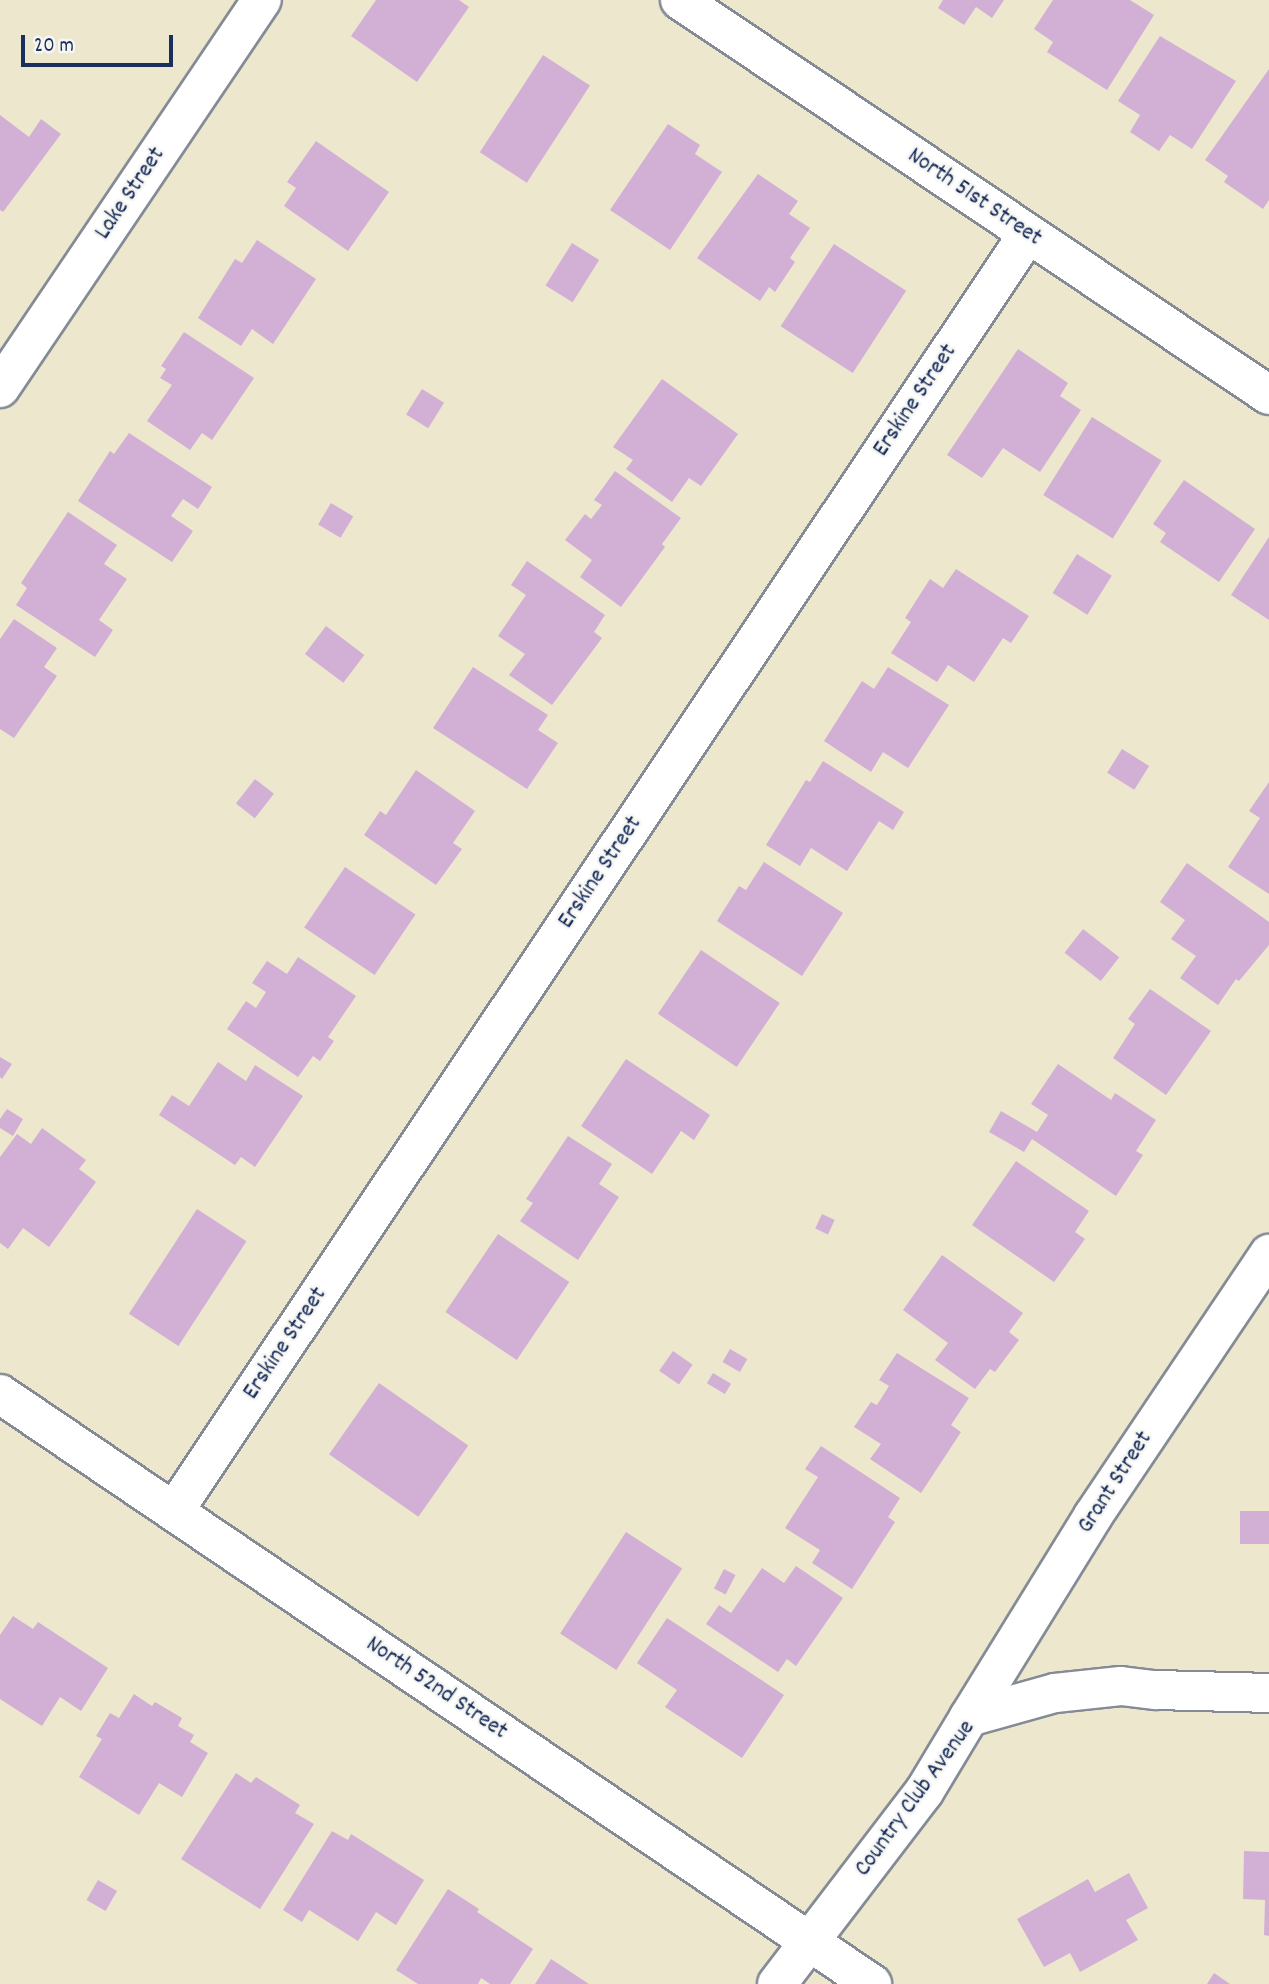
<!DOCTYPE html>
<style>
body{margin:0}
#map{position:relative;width:1269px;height:1984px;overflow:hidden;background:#ece7cd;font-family:Dekko,sans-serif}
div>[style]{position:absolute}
.building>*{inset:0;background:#d2b0d6;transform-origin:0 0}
.roads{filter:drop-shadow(2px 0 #848b96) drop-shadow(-2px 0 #848b96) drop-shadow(0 2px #848b96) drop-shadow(0 -2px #848b96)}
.minor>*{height:38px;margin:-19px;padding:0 19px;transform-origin:19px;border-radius:19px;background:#fff}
.tertiary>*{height:38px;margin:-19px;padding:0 19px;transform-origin:19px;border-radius:19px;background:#fff}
span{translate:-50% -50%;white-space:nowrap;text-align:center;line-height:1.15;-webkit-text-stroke:5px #f6f6f2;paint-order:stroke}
.street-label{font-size:24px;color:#1b2f5e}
.scale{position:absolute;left:21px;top:35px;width:152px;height:32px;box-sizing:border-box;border:4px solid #1b2f5e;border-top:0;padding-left:9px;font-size:21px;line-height:24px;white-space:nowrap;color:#1b2f5e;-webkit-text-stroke:5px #f6f6f2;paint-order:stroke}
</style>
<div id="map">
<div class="building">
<i style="clip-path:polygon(376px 0,459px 0,469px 7px,417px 82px,351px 36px)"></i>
<i style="clip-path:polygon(943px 0,1004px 0,992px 18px,976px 7px,964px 25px,938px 8px)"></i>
<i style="clip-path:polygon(1053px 0,1130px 0,1154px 15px,1107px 90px,1047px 52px,1053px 42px,1034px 29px)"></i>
<i style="clip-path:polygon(1160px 36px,1236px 81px,1192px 149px,1170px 135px,1159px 151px,1130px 132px,1140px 115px,1118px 101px)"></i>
<i style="left:543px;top:55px;width:56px;height:116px;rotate:33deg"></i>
<i style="clip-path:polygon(1269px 69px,1269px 200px,1263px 209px,1224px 182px,1228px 176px,1205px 160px)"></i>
<i style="clip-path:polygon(0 115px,29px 137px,41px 119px,61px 134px,3px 212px,0 210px)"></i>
<i style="clip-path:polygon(668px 124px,700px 145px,695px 154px,722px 172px,670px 250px,610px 210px)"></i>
<i style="clip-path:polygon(316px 141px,389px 192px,348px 251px,284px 206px,296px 188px,287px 182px)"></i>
<i style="clip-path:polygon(758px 174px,798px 201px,789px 214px,810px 228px,790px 258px,795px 262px,775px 292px,769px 287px,760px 301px,697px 258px)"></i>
<i style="clip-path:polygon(257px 240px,316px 279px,273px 344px,252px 329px,241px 346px,198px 318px,235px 259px,242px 263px)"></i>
<i style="left:572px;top:243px;width:32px;height:50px;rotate:32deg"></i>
<i style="left:834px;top:244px;width:86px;height:98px;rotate:33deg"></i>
<i style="clip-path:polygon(184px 332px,254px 378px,212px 440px,202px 433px,190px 450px,147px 421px,172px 385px,160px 378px,166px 369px,161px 366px)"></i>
<i style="clip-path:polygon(1018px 349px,1068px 383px,1060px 396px,1081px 410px,1040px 472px,1003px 448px,982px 478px,947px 455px)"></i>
<i style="clip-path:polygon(662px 379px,738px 434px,701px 486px,689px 478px,672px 502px,626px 469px,633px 460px,613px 447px)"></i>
<i style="left:422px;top:389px;width:26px;height:30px;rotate:32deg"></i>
<i style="left:1092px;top:417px;width:82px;height:92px;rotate:32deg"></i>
<i style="clip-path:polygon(129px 433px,212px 487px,198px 509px,183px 499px,171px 516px,193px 531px,172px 562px,78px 501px,110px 451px,114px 454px)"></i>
<i style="clip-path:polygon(615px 471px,681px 518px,662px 544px,665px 547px,621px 607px,580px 577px,592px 560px,565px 540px,585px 514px,591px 519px,602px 505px,594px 500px)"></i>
<i style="clip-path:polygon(1184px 480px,1255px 529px,1219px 582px,1160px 542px,1166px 533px,1153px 524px)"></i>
<i style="left:331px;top:503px;width:26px;height:25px;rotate:31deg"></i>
<i style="clip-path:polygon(68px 512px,117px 545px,104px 564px,127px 579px,99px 620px,113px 630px,95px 657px,16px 605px,27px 588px,21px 583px)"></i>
<i style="clip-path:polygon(1269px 537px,1269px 620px,1231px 595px)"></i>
<i style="left:1077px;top:554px;width:41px;height:46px;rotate:32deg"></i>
<i style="clip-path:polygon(527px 561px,605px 615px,594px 632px,602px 638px,552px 705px,509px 675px,525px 654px,498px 636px,526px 595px,511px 585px)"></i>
<i style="clip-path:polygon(956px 569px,1029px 616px,1011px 643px,1003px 638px,974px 682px,948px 665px,937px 682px,891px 653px,911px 622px,905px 618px,930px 579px,943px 588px)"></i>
<i style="clip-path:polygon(14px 619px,57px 648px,44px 667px,57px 676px,14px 738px,0 729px,0 639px)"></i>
<i style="left:326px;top:626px;width:48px;height:35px;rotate:37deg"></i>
<i style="clip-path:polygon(473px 667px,548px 715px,538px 730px,558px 743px,527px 789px,433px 728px)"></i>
<i style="clip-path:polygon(888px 667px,949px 705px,908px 768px,883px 752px,871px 772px,824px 741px,862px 681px,874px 689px)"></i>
<i style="left:1122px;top:749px;width:32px;height:28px;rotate:32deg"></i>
<i style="clip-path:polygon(823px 761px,904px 812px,893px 830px,879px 821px,847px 871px,811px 848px,800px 866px,766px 845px,806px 780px,810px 782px)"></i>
<i style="clip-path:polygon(416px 770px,475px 811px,453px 843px,462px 849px,436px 885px,364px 835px,380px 811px,386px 815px)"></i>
<i style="left:255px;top:779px;width:24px;height:31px;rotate:38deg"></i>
<i style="clip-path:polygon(1269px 782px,1269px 894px,1228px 867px,1260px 818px,1249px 811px)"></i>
<i style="clip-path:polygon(764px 862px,843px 913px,802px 976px,717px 921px,739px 886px,746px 890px)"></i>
<i style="clip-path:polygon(1187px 863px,1269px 922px,1269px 945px,1239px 981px,1236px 979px,1218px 1005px,1180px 978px,1196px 956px,1171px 939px,1185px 920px,1160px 902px)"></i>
<i style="left:345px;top:867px;width:85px;height:73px;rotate:34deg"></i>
<i style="left:1083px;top:929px;width:46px;height:30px;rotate:38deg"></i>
<i style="left:701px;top:950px;width:95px;height:77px;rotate:34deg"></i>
<i style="clip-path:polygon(298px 957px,356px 996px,328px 1037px,334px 1041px,320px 1061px,313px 1056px,298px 1077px,227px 1029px,246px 1001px,256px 1008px,266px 992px,252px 983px,267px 961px,287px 974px)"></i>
<i style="clip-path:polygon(1150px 989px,1211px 1031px,1166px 1095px,1113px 1058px,1135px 1024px,1128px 1019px)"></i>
<i style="clip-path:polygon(0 1057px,12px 1064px,2px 1079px,0 1077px)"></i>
<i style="clip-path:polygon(626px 1059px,710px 1115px,694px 1140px,681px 1131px,652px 1174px,581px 1126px)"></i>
<i style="clip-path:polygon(218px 1062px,246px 1081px,255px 1065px,303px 1096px,255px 1167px,241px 1157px,235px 1165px,159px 1115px,172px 1095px,189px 1106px)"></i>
<i style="clip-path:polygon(1058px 1064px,1111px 1100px,1115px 1093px,1156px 1120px,1136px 1151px,1143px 1155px,1116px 1196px,1032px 1139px,1024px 1152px,989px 1132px,1001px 1111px,1037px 1132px,1048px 1115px,1031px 1104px)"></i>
<i style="clip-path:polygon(7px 1109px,23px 1119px,13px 1136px,0 1128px,0 1119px)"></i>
<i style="clip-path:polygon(42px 1128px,86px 1160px,79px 1169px,96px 1182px,49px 1247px,23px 1228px,8px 1249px,0 1243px,0 1157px,17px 1134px,31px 1144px)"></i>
<i style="clip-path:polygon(568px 1136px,612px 1164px,599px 1184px,619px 1197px,578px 1260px,520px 1221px,533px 1203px,526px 1199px)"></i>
<i style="clip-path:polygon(1016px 1161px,1089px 1211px,1075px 1232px,1085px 1239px,1054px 1282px,972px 1225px)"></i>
<i style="left:197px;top:1209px;width:59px;height:125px;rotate:33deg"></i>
<i style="left:822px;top:1214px;width:14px;height:16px;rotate:25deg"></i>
<i style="left:498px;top:1234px;width:86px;height:94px;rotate:34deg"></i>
<i style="clip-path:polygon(942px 1255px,1023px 1313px,1009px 1332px,1019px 1340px,995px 1372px,990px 1369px,975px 1389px,935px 1360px,948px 1343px,903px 1310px)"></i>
<i style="left:730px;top:1349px;width:20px;height:15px;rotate:30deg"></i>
<i style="left:673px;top:1351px;width:24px;height:24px;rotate:35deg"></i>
<i style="clip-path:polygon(897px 1353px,969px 1398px,951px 1425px,961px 1432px,921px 1493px,870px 1459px,881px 1444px,854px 1427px,871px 1402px,877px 1405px,889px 1386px,879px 1380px)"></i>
<i style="left:713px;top:1373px;width:21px;height:12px;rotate:31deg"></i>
<i style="left:379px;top:1383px;width:109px;height:87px;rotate:35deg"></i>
<i style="clip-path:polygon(821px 1446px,900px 1498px,888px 1517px,895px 1522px,852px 1589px,812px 1563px,820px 1550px,785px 1528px,818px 1477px,805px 1469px)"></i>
<i style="left:1269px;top:1511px;width:33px;height:29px;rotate:90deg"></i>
<i style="left:626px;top:1532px;width:67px;height:121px;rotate:33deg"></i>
<i style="clip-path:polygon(796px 1566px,843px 1598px,796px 1666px,787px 1659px,778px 1672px,706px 1624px,719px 1605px,731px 1613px,762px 1568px,784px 1583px)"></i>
<i style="left:724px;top:1569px;width:13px;height:22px;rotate:27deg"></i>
<i style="clip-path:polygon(13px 1616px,33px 1629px,38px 1622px,108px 1668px,81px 1711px,60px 1697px,42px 1726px,0 1699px,0 1635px)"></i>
<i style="clip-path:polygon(667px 1618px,784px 1695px,742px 1758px,665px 1707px,677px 1690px,637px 1663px)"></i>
<i style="clip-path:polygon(134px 1694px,152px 1706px,155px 1702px,182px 1718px,178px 1726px,194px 1735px,190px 1742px,208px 1753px,182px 1797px,159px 1783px,139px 1815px,79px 1777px,102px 1739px,96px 1736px,110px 1713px,119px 1718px)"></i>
<i style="clip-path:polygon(236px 1773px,251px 1783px,256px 1777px,300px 1805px,295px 1813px,314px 1824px,260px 1909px,181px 1859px)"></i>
<i style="clip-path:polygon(332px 1831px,348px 1840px,351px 1834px,424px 1880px,396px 1925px,376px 1912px,358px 1941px,309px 1910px,302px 1922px,283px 1910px)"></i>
<i style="clip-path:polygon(1244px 1851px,1269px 1852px,1269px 1936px,1264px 1935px,1265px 1900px,1243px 1899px)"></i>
<i style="clip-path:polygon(1129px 1873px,1148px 1908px,1126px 1920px,1138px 1940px,1080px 1972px,1070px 1953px,1044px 1967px,1017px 1919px,1088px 1879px,1095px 1892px)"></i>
<i style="left:98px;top:1880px;width:22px;height:23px;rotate:30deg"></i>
<i style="clip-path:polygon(448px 1889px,479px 1909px,477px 1912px,533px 1949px,510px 1984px,490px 1984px,481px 1978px,478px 1984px,418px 1984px,396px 1970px)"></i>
<i style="clip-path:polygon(551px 1959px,589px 1984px,535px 1984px)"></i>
<i style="clip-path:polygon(1214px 1973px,1230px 1984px,1207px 1984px)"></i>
</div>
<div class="roads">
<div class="minor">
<i style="left:680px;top:0;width:709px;rotate:33.85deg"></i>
<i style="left:0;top:388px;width:468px;rotate:-56deg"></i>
<i style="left:174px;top:1511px;width:1536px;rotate:-56.23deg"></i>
<i style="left:969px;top:1717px;width:236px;rotate:-58.3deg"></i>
<i style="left:1093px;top:1516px;width:316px;rotate:-56.1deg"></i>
<i style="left:777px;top:1984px;width:242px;rotate:-52.6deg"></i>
<i style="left:924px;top:1792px;width:87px;rotate:-59deg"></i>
<i style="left:969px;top:1717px;width:89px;rotate:-15.6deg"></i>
<i style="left:1055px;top:1693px;width:66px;rotate:-6.1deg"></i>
<i style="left:1121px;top:1686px;width:35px;rotate:7deg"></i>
<i style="left:1156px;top:1690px;width:113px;rotate:1.5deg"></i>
</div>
<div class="tertiary">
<i style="left:0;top:1394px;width:1053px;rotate:34.08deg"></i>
</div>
</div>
<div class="street-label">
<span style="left:131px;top:194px;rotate:-56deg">Lake Street</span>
<span style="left:974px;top:198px;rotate:34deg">North 51st Street</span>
<span style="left:916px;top:401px;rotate:-56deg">Erskine Street</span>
<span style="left:601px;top:873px;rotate:-56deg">Erskine Street</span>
<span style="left:286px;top:1344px;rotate:-56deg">Erskine Street</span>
<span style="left:1116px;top:1483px;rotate:-57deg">Grant Street</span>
<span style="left:436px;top:1689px;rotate:34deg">North 52nd Street</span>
<span style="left:916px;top:1799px;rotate:-54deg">Country Club Avenue</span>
</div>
<div class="scale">20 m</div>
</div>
